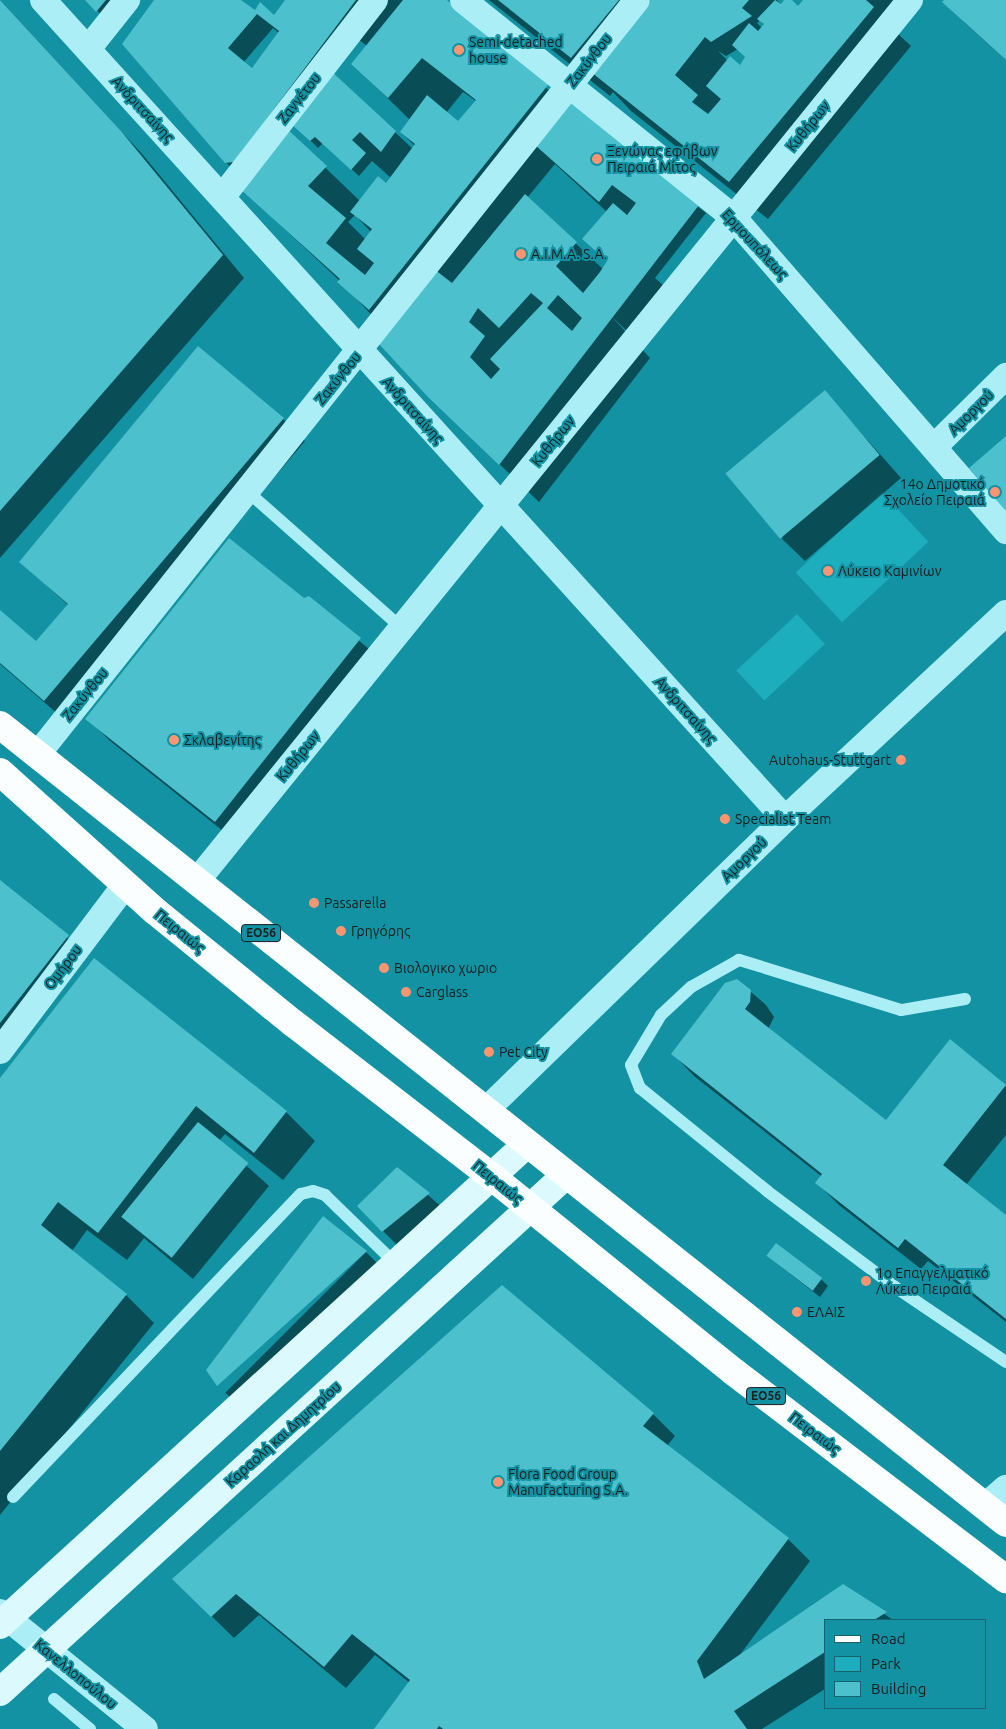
<!DOCTYPE html>
<meta charset="utf-8">
<style>
body{margin:0}
#map{position:relative;width:1006px;height:1729px;overflow:hidden;background:#1292a2;font-family:Ubuntu,sans-serif}
div>[style]{position:absolute}
.green>*{inset:0;background:#1daebd;transform-origin:0 0}
.shadow>*{inset:0;background:#0007;transform-origin:0 0}
.building>*{inset:0;background:#4dc0cd;transform-origin:0 0}
.lane>*{height:12px;margin:-6px;padding:0 6px;transform-origin:6px;border-radius:6px;background:#aceef5}
.street>*{height:26px;margin:-13px;padding:0 13px;transform-origin:13px;border-radius:13px;background:#aceef5}
.secondary>*{height:28px;margin:-14px;padding:0 14px;transform-origin:14px;border-radius:14px;background:#dcfafe}
.primary>*{height:28px;margin:-14px;padding:0 14px;transform-origin:14px;border-radius:14px;background:#fafeff}
.dots>*{width:14px;height:14px;translate:-50% -50%;box-sizing:border-box;border:2px solid #1292a2;border-radius:50%}
span{translate:-50% -50%;white-space:nowrap;text-align:center;line-height:1.15;-webkit-text-stroke:4px #1292a2;paint-order:stroke}
.shield-label span{padding:1px 4px;background:#1292a2;border:1px solid;border-radius:4px;-webkit-text-stroke-width:0}
.shield-label{font-size:12px;color:#1d1d1d;font-weight:700}
.poi-label{font-size:14px;color:#1d1d1d}
.left{translate:0 -50%;text-align:left}
.right{translate:-100% -50%;text-align:right}
.street-label{font-size:14px;color:#1d1d1d}
.legend{position:absolute;left:824px;top:1619px;width:162px;height:90px;box-sizing:border-box;background:#1292a2;border:1px solid #16636d;margin:0;padding:6px 9px;list-style:none;font-size:15px;color:#1d1d1d}
.legend li{display:flex;align-items:center;gap:10px;height:25px}
.legend b{width:25px;border:1px solid #16636d}
</style>
<div id="map">
<div class="green">
<i style="left:882px;top:492px;width:68px;height:118px;rotate:47deg"></i>
<i style="left:797px;top:614px;width:41px;height:83px;rotate:47deg"></i>
</div>
<div class="shadow">
<i style="clip-path:polygon(0 0,143px 155px,244px 278px,0 558px)"></i>
<i style="clip-path:polygon(87px 0,132px 0,112px 26px)"></i>
<i style="clip-path:polygon(evenodd,157px 0,239px 0,255px 11px,274px 17px,286px 0,445px 0,568px 107px,706px 213px,655px 278px,663px 285px,628px 332px,611px 316px,650px 358px,539px 502px,468px 434px,377px 321px,340px 281px,241px 188px,241px 178px,226px 162px,157px 0,273px 28px,279px 33px,252px 70px,243px 63px,273px 28px,157px 0,354px 36px,367px 46px,353px 64px,410px 120px,401px 132px,415px 146px,413px 149px,328px 70px,354px 36px,157px 0,463px 92px,476px 101px,458px 123px,446px 113px,463px 92px,157px 0,291px 121px,318px 148px,323px 143px,359px 176px,372px 161px,391px 178px,386px 185px,360px 201px,285px 129px,291px 121px,157px 0,555px 164px,607px 212px,584px 239px,608px 262px,603px 269px,527px 198px,555px 164px,157px 0,355px 215px,371px 232px,366px 240px,348px 222px,355px 215px)"></i>
<i style="clip-path:polygon(evenodd,489px 0,777px 0,782px 6px,785px 0,790px 0,798px 7px,805px 0,920px 0,895px 31px,911px 46px,768px 219px,631px 111px,613px 92px,610px 96px,489px 0,760px 20px,765px 25px,762px 28px,757px 23px,760px 20px,489px 0,738px 49px,746px 58px,740px 67px,728px 61px,718px 51px,726px 56px,738px 49px)"></i>
<i style="clip-path:polygon(945px 0,1006px 0,1006px 60px,966px 24px,944px 2px)"></i>
<i style="clip-path:polygon(825px 392px,901px 478px,805px 561px,782px 539px)"></i>
<i style="clip-path:polygon(283px 419px,305px 441px,67px 722px,0 664px,0 612px,36px 643px,68px 605px,21px 562px)"></i>
<i style="clip-path:polygon(309px 598px,383px 661px,238px 843px,109px 740px,87px 718px)"></i>
<i style="clip-path:polygon(0 881px,83px 951px,0 1056px)"></i>
<i style="clip-path:polygon(94px 960px,286px 1112px,315px 1141px,283px 1180px,225px 1134px,219px 1141px,269px 1186px,193px 1279px,144px 1238px,127px 1260px,87px 1230px,72px 1251px,126px 1295px,154px 1323px,0 1515px,0 1080px)"></i>
<i style="clip-path:polygon(737px 980px,766px 1005px,774px 1017px,768px 1029px,886px 1122px,950px 1041px,1006px 1086px,1006px 1135px,966px 1185px,1006px 1217px,1006px 1322px,928px 1261px,921px 1269px,839px 1205px,817px 1183px,821px 1176px,694px 1076px,672px 1053px)"></i>
<i style="clip-path:polygon(397px 1168px,444px 1209px,398px 1246px,358px 1206px)"></i>
<i style="left:366px;top:1252px;width:31px;height:199px;rotate:45deg"></i>
<i style="clip-path:polygon(767px 1256px,821px 1279px,828px 1286px,820px 1297px)"></i>
<i style="clip-path:polygon(653px 1414px,675px 1436px,667px 1446px,788px 1539px,810px 1561px,739px 1656px,843px 1586px,893px 1620px,825px 1620px,825px 1689px,762px 1729px,376px 1729px,410px 1683px,375px 1655px,346px 1688px,259px 1615px,234px 1638px,196px 1601px)"></i>
</div>
<div class="building">
<i style="clip-path:polygon(0 0,121px 131px,223px 255px,0 511px)"></i>
<i style="clip-path:polygon(85px 0,106px 0,96px 12px)"></i>
<i style="clip-path:polygon(evenodd,154px 0,241px 0,255px 10px,260px 2px,274px 15px,285px 0,356px 0,234px 162px,225px 163px,122px 44px,154px 0,257px 14px,279px 31px,252px 68px,228px 48px,257px 14px)"></i>
<i style="clip-path:polygon(403px 0,447px 0,548px 85px,369px 310px,337px 282px,340px 279px,239px 188px,285px 127px,327px 166px,308px 186px,346px 218px,326px 243px,365px 275px,374px 263px,357px 249px,372px 229px,350px 212px,378px 176px,386px 183px,415px 144px,400px 132px,427px 95px,458px 121px,476px 100px,422px 58px,388px 98px,351px 64px)"></i>
<i style="clip-path:polygon(498px 0,619px 0,571px 58px)"></i>
<i style="clip-path:polygon(650px 0,749px 0,742px 8px,752px 16px,711px 42px,705px 37px,675px 75px,698px 95px,692px 102px,708px 114px,721px 99px,706px 86px,730px 56px,740px 65px,745px 57px,732px 45px,749px 23px,758px 31px,764px 24px,757px 19px,775px 0,781px 4px,784px 0,792px 0,798px 6px,803px 0,866px 0,874px 7px,729px 182px,591px 72px)"></i>
<i style="clip-path:polygon(944px 0,1006px 0,1006px 60px,942px 2px)"></i>
<i style="clip-path:polygon(330px 70px,396px 131px,381px 152px,360px 132px,352px 140px,366px 153px,351px 170px,315px 137px,310px 141px,290px 123px)"></i>
<i style="clip-path:polygon(evenodd,571px 101px,699px 205px,499px 465px,427px 396px,379px 344px,434px 269px,452px 283px,525px 194px,577px 242px,556px 266px,583px 293px,600px 272px,607px 261px,582px 239px,613px 203px,627px 215px,636px 203px,612px 185px,599px 202px,535px 145px,571px 101px,531px 293px,543px 303px,490px 359px,500px 369px,491px 379px,470px 357px,485px 336px,469px 322px,478px 308px,499px 328px,531px 293px,571px 101px,558px 295px,582px 318px,572px 331px,547px 308px,558px 295px)"></i>
<i style="clip-path:polygon(198px 346px,284px 418px,44px 701px,0 663px,0 610px,36px 641px,68px 604px,19px 562px)"></i>
<i style="left:825px;top:390px;width:85px;height:130px;rotate:50deg"></i>
<i style="clip-path:polygon(1006px 436px,1006px 512px,969px 468px)"></i>
<i style="clip-path:polygon(229px 538px,304px 598px,309px 596px,361px 638px,215px 822px,85px 719px)"></i>
<i style="clip-path:polygon(0 880px,69px 935px,0 1023px)"></i>
<i style="clip-path:polygon(94px 958px,287px 1111px,254px 1153px,196px 1106px,98px 1233px,58px 1202px,41px 1225px,127px 1294px,0 1451px,0 1078px)"></i>
<i style="clip-path:polygon(737px 979px,751px 990px,750px 1002px,745px 1009px,886px 1120px,950px 1039px,1006px 1085px,943px 1165px,1006px 1215px,1006px 1319px,905px 1239px,898px 1248px,815px 1183px,822px 1174px,671px 1054px,725px 983px)"></i>
<i style="left:198px;top:1122px;width:65px;height:122px;rotate:39deg"></i>
<i style="clip-path:polygon(397px 1167px,430px 1193px,382px 1232px,357px 1206px)"></i>
<i style="clip-path:polygon(323px 1216px,367px 1251px,217px 1386px,206px 1370px)"></i>
<i style="left:776px;top:1243px;width:58px;height:16px;rotate:37deg"></i>
<i style="clip-path:polygon(502px 1285px,654px 1413px,643px 1426px,789px 1538px,697px 1661px,704px 1679px,843px 1584px,887px 1612px,874px 1620px,825px 1620px,825px 1652px,734px 1711px,747px 1729px,443px 1729px,439px 1726px,437px 1729px,374px 1729px,410px 1680px,352px 1634px,324px 1667px,236px 1594px,211px 1617px,172px 1579px)"></i>
</div>
<div class="lane">
<i style="left:247px;top:491px;width:207px;rotate:41.5deg"></i>
<i style="left:965px;top:999px;width:65px;rotate:170.2deg"></i>
<i style="left:901px;top:1010px;width:170px;rotate:-162.8deg"></i>
<i style="left:739px;top:960px;width:55px;rotate:150.6deg"></i>
<i style="left:691px;top:987px;width:41px;rotate:137deg"></i>
<i style="left:661px;top:1015px;width:58px;rotate:121deg"></i>
<i style="left:631px;top:1065px;width:25px;rotate:69deg"></i>
<i style="left:640px;top:1088px;width:164px;rotate:39deg"></i>
<i style="left:767px;top:1191px;width:160px;rotate:36.9deg"></i>
<i style="left:895px;top:1287px;width:134px;rotate:34deg"></i>
<i style="left:13px;top:1497px;width:418px;rotate:-46.5deg"></i>
<i style="left:301px;top:1194px;width:12px;rotate:-14deg"></i>
<i style="left:313px;top:1191px;width:13px;rotate:18deg"></i>
<i style="left:325px;top:1195px;width:99px;rotate:44.2deg"></i>
<i style="left:54px;top:1699px;width:47px;rotate:39.8deg"></i>
</div>
<div class="street">
<i style="left:43px;top:0;width:1105px;rotate:47.82deg"></i>
<i style="left:463px;top:0;width:348px;rotate:38.8deg"></i>
<i style="left:734px;top:218px;width:415px;rotate:49deg"></i>
<i style="left:88px;top:49px;width:63px;rotate:-51.5deg"></i>
<i style="left:223px;top:196px;width:248px;rotate:-52.2deg"></i>
<i style="left:935px;top:446px;width:100px;rotate:-44.6deg"></i>
<i style="left:37px;top:755px;width:964px;rotate:-51.53deg"></i>
<i style="left:196px;top:882px;width:1135px;rotate:-51.01deg"></i>
<i style="left:0;top:1051px;width:209px;rotate:-53deg"></i>
<i style="left:486px;top:1110px;width:417px;rotate:-44.2deg"></i>
<i style="left:785px;top:819px;width:302px;rotate:-43deg"></i>
<i style="left:985px;top:1506px;width:28px;rotate:-41deg"></i>
<i style="left:0;top:1612px;width:186px;rotate:38.9deg"></i>
</div>
<div class="secondary">
<i style="left:0;top:1625px;width:714px;rotate:-42.39deg"></i>
<i style="left:0;top:1692px;width:767px;rotate:-42.41deg"></i>
</div>
<div class="primary">
<i style="left:0;top:725px;width:1284px;rotate:38.42deg"></i>
<i style="left:0;top:772px;width:208px;rotate:41.9deg"></i>
<i style="left:155px;top:911px;width:178px;rotate:39.1deg"></i>
<i style="left:293px;top:1023px;width:250px;rotate:37.7deg"></i>
<i style="left:491px;top:1176px;width:312px;rotate:38.9deg"></i>
<i style="left:734px;top:1372px;width:342px;rotate:37.3deg"></i>
</div>
<div class="dots">
<i style="left:459px;top:50px;background:#ff9570"></i>
<i style="left:597px;top:159px;background:#ff9570"></i>
<i style="left:521px;top:254px;background:#ff9570"></i>
<i style="left:995px;top:492px;background:#ff9570"></i>
<i style="left:828px;top:571px;background:#ff9570"></i>
<i style="left:174px;top:740px;background:#ff9570"></i>
<i style="left:901px;top:760px;background:#ff9570"></i>
<i style="left:725px;top:819px;background:#ff9570"></i>
<i style="left:314px;top:903px;background:#ff9570"></i>
<i style="left:341px;top:931px;background:#ff9570"></i>
<i style="left:384px;top:968px;background:#ff9570"></i>
<i style="left:406px;top:992px;background:#ff9570"></i>
<i style="left:489px;top:1052px;background:#ff9570"></i>
<i style="left:866px;top:1281px;background:#ff9570"></i>
<i style="left:797px;top:1312px;background:#ff9570"></i>
<i style="left:498px;top:1482px;background:#ff9570"></i>
</div>
<div class="shield-label">
<span style="left:261px;top:933px">ΕΟ56</span>
<span style="left:766px;top:1396px">ΕΟ56</span>
</div>
<div class="poi-label">
<span class="left" style="left:469px;top:50px">Semi-detached<br>house</span>
<span class="left" style="left:607px;top:159px">Ξενώνας εφήβων<br>Πειραιά Μίτος</span>
<span class="left" style="left:531px;top:254px">A.I.M.A. S.A.</span>
<span class="right" style="left:985px;top:492px">14ο Δημοτικό<br>Σχολείο Πειραιά</span>
<span class="left" style="left:838px;top:571px">Λύκειο Καμινίων</span>
<span class="left" style="left:184px;top:740px">Σκλαβενίτης</span>
<span class="right" style="left:891px;top:760px">Autohaus-Stuttgart</span>
<span class="left" style="left:735px;top:819px">Specialist Team</span>
<span class="left" style="left:324px;top:903px">Passarella</span>
<span class="left" style="left:351px;top:931px">Γρηγόρης</span>
<span class="left" style="left:394px;top:968px">Βιολογικο χωριο</span>
<span class="left" style="left:416px;top:992px">Carglass</span>
<span class="left" style="left:499px;top:1052px">Pet City</span>
<span class="left" style="left:876px;top:1281px">1ο Επαγγελματικό<br>Λύκειο Πειραιά</span>
<span class="left" style="left:807px;top:1312px">ΕΛΑΙΣ</span>
<span class="left" style="left:508px;top:1482px">Flora Food Group<br>Manufacturing S.A.</span>
</div>
<div class="street-label">
<span style="left:589px;top:60px;rotate:-52deg">Ζακύνθου</span>
<span style="left:299px;top:98px;rotate:-52deg">Ζαννέτου</span>
<span style="left:143px;top:109px;rotate:47deg">Ανδριτσαίνης</span>
<span style="left:808px;top:126px;rotate:-51deg">Κυθήρων</span>
<span style="left:755px;top:244px;rotate:47deg">Ερμουπόλεως</span>
<span style="left:338px;top:378px;rotate:-51deg">Ζακύνθου</span>
<span style="left:413px;top:410px;rotate:48deg">Ανδριτσαίνης</span>
<span style="left:971px;top:412px;rotate:-45deg">Αμοργού</span>
<span style="left:553px;top:441px;rotate:-51deg">Κυθήρων</span>
<span style="left:85px;top:694px;rotate:-51deg">Ζακύνθου</span>
<span style="left:686px;top:710px;rotate:48deg">Ανδριτσαίνης</span>
<span style="left:298px;top:756px;rotate:-51deg">Κυθήρων</span>
<span style="left:744px;top:859px;rotate:-44deg">Αμοργού</span>
<span style="left:180px;top:931px;rotate:39deg">Πειραιώς</span>
<span style="left:63px;top:967px;rotate:-53deg">Ομήρου</span>
<span style="left:498px;top:1182px;rotate:39deg">Πειραιώς</span>
<span style="left:815px;top:1433px;rotate:37deg">Πειραιώς</span>
<span style="left:283px;top:1434px;rotate:-42deg">Καραολή και Δημητρίου</span>
<span style="left:76px;top:1674px;rotate:39deg">Κανελλοπούλου</span>
</div>
<ul class="legend">
<li><b style="height:6px;background:#fafeff"></b>Road</li>
<li><b style="height:14px;background:#1daebd"></b>Park</li>
<li><b style="height:14px;background:#4dc0cd"></b>Building</li>
</ul>
</div>
